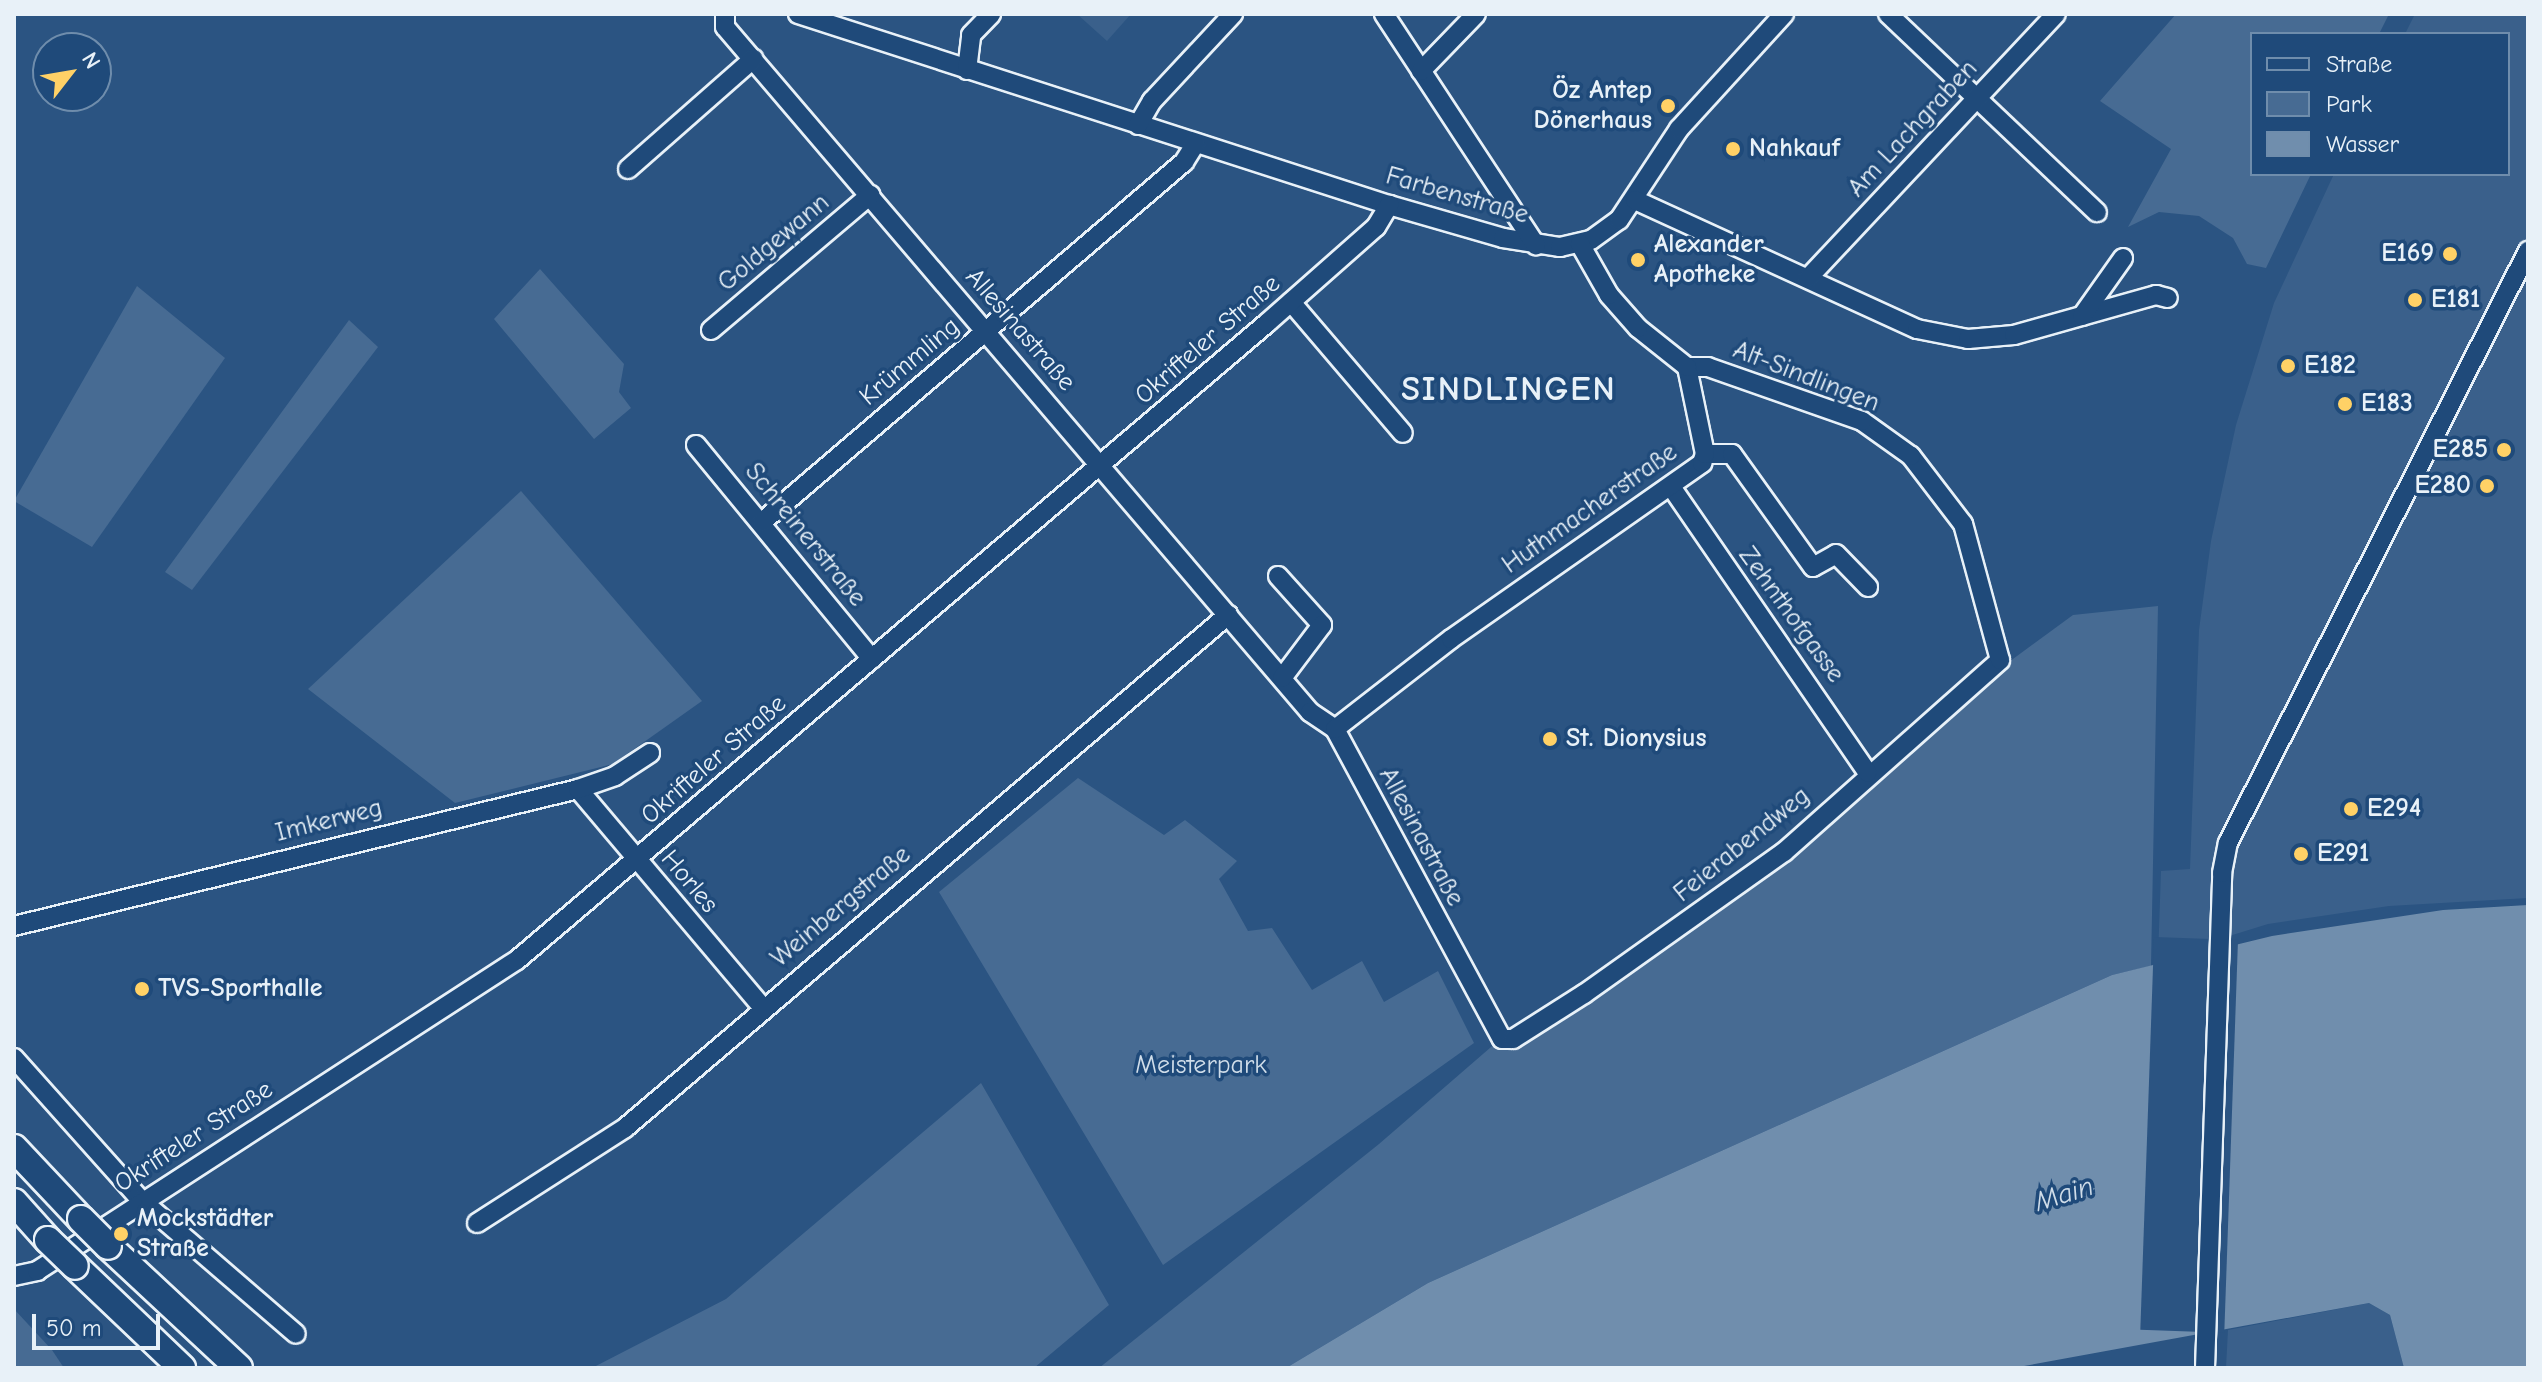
<!DOCTYPE html>
<meta charset="utf-8">
<style>
body{margin:0}
#map{position:relative;width:2542px;height:1382px;overflow:hidden;background:#2b5482;font-family:"Comic Neue",sans-serif}
div>[style]{position:absolute}
.built>*{inset:0;background:#3a608b}
.green>*{inset:0;background:#476b93}
.water>*{inset:0;background:#708ead}
.pier>*{inset:0;background:#2b5482;transform-origin:0 0}
.roads{filter:drop-shadow(2px 0 #e8f1f8) drop-shadow(-2px 0 #e8f1f8) drop-shadow(0 2px #e8f1f8) drop-shadow(0 -2px #e8f1f8)}
.minor>*{height:18px;margin:-9px;padding:0 9px;transform-origin:9px;border-radius:9px;background:#1f4a7a}
.highway>*{height:26px;margin:-13px;padding:0 13px;transform-origin:13px;border-radius:13px;background:#1f4a7a}
.bridges{filter:drop-shadow(2px 0 #e8f1f8) drop-shadow(-2px 0 #e8f1f8) drop-shadow(0 2px #e8f1f8) drop-shadow(0 -2px #e8f1f8)}
.highway-bridge>*{height:26px;margin:-13px;padding:0 13px;transform-origin:13px;border-radius:13px;background:#1f4a7a}
.dots>*{width:22px;height:22px;translate:-50% -50%;box-sizing:border-box;border:4px solid #1f4a7a;border-radius:50%}
span{translate:-50% -50%;white-space:nowrap;text-align:center;line-height:1.15;-webkit-text-stroke:7px #1f4a7a;paint-order:stroke}
.poi-label{font-size:26px;color:#e8f1f8;font-weight:700}
.right{translate:-100% -50%;text-align:right}
.left{translate:0 -50%;text-align:left}
.street-label{font-size:26px;color:#e8f1f8}
.park-label{font-size:26px;color:#d0dde9}
.water-label{font-size:28px;color:#d0dde9;font-style:italic}
.district-label{font-size:34px;color:#e8f1f8;font-weight:700;letter-spacing:2px}
.frame{position:absolute;inset:0;border:16px solid #e8f1f8;pointer-events:none}
.legend{position:absolute;left:2250px;top:32px;width:260px;height:144px;box-sizing:border-box;background:#1f4a7a;border:2px solid #6f8dac;margin:0;padding:10px 14px;list-style:none;font-size:24px;color:#e8f1f8}
.legend li{display:flex;align-items:center;gap:16px;height:40px}
.legend b{width:40px;border:2px solid #6f8dac}
.north{position:absolute;left:32px;top:32px;width:80px;height:80px;box-sizing:border-box;background:#1f4a7a;border:2px solid #6f8dac;border-radius:50%;rotate:59deg;font-size:22px;font-weight:700;line-height:32px;text-align:center;color:#e8f1f8}
.north::after{content:'';display:block;margin:auto;width:28px;height:36px;background:#ffd166;clip-path:polygon(50% 0,100% 100%,50% 72%,0 100%)}
.scale{position:absolute;left:32px;top:1314px;width:128px;height:36px;box-sizing:border-box;border:4px solid #e8f1f8;border-top:0;padding-left:10px;font-size:24px;line-height:28px;white-space:nowrap;color:#e8f1f8;-webkit-text-stroke:6px #1f4a7a;paint-order:stroke}
</style>
<div id="map">
<div class="built">
<i style="clip-path:polygon(1077px 14px,1131px 14px,1107px 41px)"></i>
<i style="clip-path:polygon(2415px 14px,2528px 14px,2528px 898px,2389px 906px,2268px 924px,2158px 958px,2161px 871px,2190px 869px,2199px 630px,2211px 541px,2236px 425px,2274px 303px,2334px 174px,2508px 174px,2508px 34px,2405px 34px)"></i>
<i style="clip-path:polygon(2369px 1303px,2390px 1315px,2404px 1368px,2226px 1368px,2228px 1330px)"></i>
</div>
<div class="green">
<i style="clip-path:polygon(2176px 14px,2389px 14px,2379px 34px,2252px 34px,2252px 174px,2311px 174px,2266px 268px,2247px 264px,2233px 238px,2199px 216px,2159px 212px,2128px 227px,2171px 149px,2100px 101px)"></i>
<i style="clip-path:polygon(540px 269px,624px 364px,619px 392px,631px 408px,594px 439px,494px 319px)"></i>
<i style="clip-path:polygon(137px 286px,225px 358px,92px 547px,14px 501px)"></i>
<i style="clip-path:polygon(349px 320px,378px 347px,192px 590px,165px 572px)"></i>
<i style="clip-path:polygon(521px 491px,702px 701px,613px 764px,455px 803px,308px 689px)"></i>
<i style="clip-path:polygon(2158px 606px,2151px 966px,2112px 975px,1428px 1283px,1286px 1368px,1099px 1368px,1379px 1144px,1498px 1041px,1666px 944px,1964px 695px,2073px 615px)"></i>
<i style="clip-path:polygon(1078px 778px,1164px 835px,1185px 820px,1237px 861px,1219px 879px,1248px 931px,1272px 928px,1312px 990px,1362px 961px,1384px 1002px,1438px 971px,1474px 1043px,1163px 1265px,939px 892px)"></i>
<i style="clip-path:polygon(981px 1083px,1109px 1305px,1034px 1368px,592px 1368px,726px 1299px)"></i>
<i style="clip-path:polygon(14px 1309px,52px 1350px,64px 1368px,14px 1368px)"></i>
</div>
<div class="water">
<i style="clip-path:polygon(2528px 905px,2528px 1368px,2404px 1368px,2390px 1315px,2369px 1303px,2013px 1368px,1286px 1368px,1428px 1283px,2112px 975px,2272px 936px,2443px 910px)"></i>
</div>
<div class="pier">
<i style="left:2238px;top:940px;width:393px;height:84px;rotate:92deg"></i>
</div>
<div class="roads">
<div class="minor">
<i style="left:725px;top:14px;width:13px;rotate:90deg"></i>
<i style="left:725px;top:27px;width:901px;rotate:49.5deg"></i>
<i style="left:1310px;top:712px;width:30px;rotate:34deg"></i>
<i style="left:1335px;top:729px;width:352px;rotate:61.7deg"></i>
<i style="left:1502px;top:1039px;width:11px"></i>
<i style="left:1513px;top:1039px;width:84px;rotate:-32.4deg"></i>
<i style="left:1584px;top:994px;width:245px;rotate:-35.4deg"></i>
<i style="left:1784px;top:852px;width:289px;rotate:-41.6deg"></i>
<i style="left:2000px;top:660px;width:141px;rotate:-105.2deg"></i>
<i style="left:1963px;top:524px;width:86px;rotate:-127.4deg"></i>
<i style="left:1911px;top:456px;width:60px;rotate:-144.5deg"></i>
<i style="left:1862px;top:421px;width:163px;rotate:-160.7deg"></i>
<i style="left:1708px;top:367px;width:21px;rotate:180deg"></i>
<i style="left:798px;top:14px;width:621px;rotate:17.91deg"></i>
<i style="left:1389px;top:205px;width:119px;rotate:16.1deg"></i>
<i style="left:1503px;top:238px;width:58px;rotate:9deg"></i>
<i style="left:1560px;top:247px;width:32px;rotate:-13deg"></i>
<i style="left:1591px;top:240px;width:34px;rotate:-36deg"></i>
<i style="left:1619px;top:220px;width:109px;rotate:-56.6deg"></i>
<i style="left:1679px;top:129px;width:156px;rotate:-47.6deg"></i>
<i style="left:1384px;top:14px;width:277px;rotate:56.7deg"></i>
<i style="left:1888px;top:14px;width:288px;rotate:43.5deg"></i>
<i style="left:967px;top:70px;width:35px;rotate:-83deg"></i>
<i style="left:971px;top:35px;width:29px;rotate:-46deg"></i>
<i style="left:1421px;top:71px;width:79px;rotate:-46deg"></i>
<i style="left:1138px;top:125px;width:28px;rotate:-60deg"></i>
<i style="left:1152px;top:101px;width:119px;rotate:-47deg"></i>
<i style="left:628px;top:169px;width:167px;rotate:-41.3deg"></i>
<i style="left:1635px;top:200px;width:310px;rotate:24.6deg"></i>
<i style="left:1917px;top:329px;width:52px;rotate:11.1deg"></i>
<i style="left:1968px;top:339px;width:46px;rotate:-5deg"></i>
<i style="left:2014px;top:335px;width:148px;rotate:-15.7deg"></i>
<i style="left:2156px;top:295px;width:12px;rotate:14deg"></i>
<i style="left:1808px;top:278px;width:362px;rotate:-46.8deg"></i>
<i style="left:1291px;top:302px;width:172px;rotate:49.5deg"></i>
<i style="left:2082px;top:316px;width:71px;rotate:-54.7deg"></i>
<i style="left:711px;top:330px;width:209px;rotate:-40.3deg"></i>
<i style="left:696px;top:445px;width:277px;rotate:50.6deg"></i>
<i style="left:1705px;top:454px;width:27px"></i>
<i style="left:1732px;top:454px;width:139px;rotate:54.4deg"></i>
<i style="left:1813px;top:567px;width:26px;rotate:-29deg"></i>
<i style="left:1836px;top:554px;width:46px;rotate:45.9deg"></i>
<i style="left:1672px;top:488px;width:345px;rotate:55.5deg"></i>
<i style="left:762px;top:522px;width:555px;rotate:-40.47deg"></i>
<i style="left:1184px;top:162px;width:22px;rotate:-58deg"></i>
<i style="left:1278px;top:576px;width:66px;rotate:48.1deg"></i>
<i style="left:1322px;top:625px;width:66px;rotate:127deg"></i>
<i style="left:1335px;top:729px;width:147px;rotate:-37.8deg"></i>
<i style="left:1451px;top:639px;width:307px;rotate:-35deg"></i>
<i style="left:1702px;top:463px;width:9px;rotate:-72deg"></i>
<i style="left:1705px;top:454px;width:89px;rotate:-101.7deg"></i>
<i style="left:1687px;top:367px;width:63px;rotate:-141.5deg"></i>
<i style="left:1638px;top:328px;width:44px;rotate:-131.3deg"></i>
<i style="left:1609px;top:295px;width:59px;rotate:-119.6deg"></i>
<i style="left:578px;top:789px;width:287px;rotate:49.8deg"></i>
<i style="left:14px;top:926px;width:580px;rotate:-13.65deg"></i>
<i style="left:578px;top:789px;width:39px;rotate:-19deg"></i>
<i style="left:615px;top:776px;width:42px;rotate:-33.3deg"></i>
<i style="left:14px;top:1058px;width:192px;rotate:48.2deg"></i>
<i style="left:142px;top:1201px;width:203px;rotate:40.8deg"></i>
<i style="left:477px;top:1223px;width:176px;rotate:-32.7deg"></i>
<i style="left:625px;top:1128px;width:792px;rotate:-40.39deg"></i>
<i style="left:14px;top:1276px;width:24px;rotate:-12deg"></i>
<i style="left:37px;top:1271px;width:572px;rotate:-32.94deg"></i>
<i style="left:517px;top:960px;width:984px;rotate:-40.34deg"></i>
<i style="left:1267px;top:323px;width:145px;rotate:-41.4deg"></i>
<i style="left:1376px;top:227px;width:26px;rotate:-59deg"></i>
<i style="left:2205px;top:1368px;width:495px;rotate:-88deg"></i>
<i style="left:2222px;top:873px;width:31px;rotate:-79deg"></i>
<i style="left:2228px;top:843px;width:664px;rotate:-63.13deg"></i>
</div>
<div class="highway">
<i style="left:14px;top:1148px;width:98px;rotate:46.7deg"></i>
<i style="left:14px;top:1202px;width:51px;rotate:48.2deg"></i>
<i style="left:108px;top:1246px;width:179px;rotate:43deg"></i>
<i style="left:75px;top:1266px;width:148px;rotate:43.6deg"></i>
</div>
</div>
<div class="bridges">
<div class="highway-bridge">
<i style="left:81px;top:1219px;width:38px;rotate:45deg"></i>
<i style="left:48px;top:1240px;width:37px;rotate:44deg"></i>
</div>
</div>
<div class="dots">
<i style="left:1668px;top:106px;background:#ffd166"></i>
<i style="left:1733px;top:149px;background:#ffd166"></i>
<i style="left:2450px;top:254px;background:#ffd166"></i>
<i style="left:1638px;top:260px;background:#ffd166"></i>
<i style="left:2415px;top:300px;background:#ffd166"></i>
<i style="left:2288px;top:366px;background:#ffd166"></i>
<i style="left:2345px;top:404px;background:#ffd166"></i>
<i style="left:2504px;top:450px;background:#ffd166"></i>
<i style="left:2487px;top:486px;background:#ffd166"></i>
<i style="left:1550px;top:739px;background:#ffd166"></i>
<i style="left:2351px;top:809px;background:#ffd166"></i>
<i style="left:2301px;top:854px;background:#ffd166"></i>
<i style="left:142px;top:989px;background:#ffd166"></i>
<i style="left:121px;top:1234px;background:#ffd166"></i>
</div>
<div class="poi-label">
<span class="right" style="left:1652px;top:106px">Öz Antep<br>Dönerhaus</span>
<span class="left" style="left:1749px;top:149px">Nahkauf</span>
<span class="left" style="left:1654px;top:260px">Alexander<br>Apotheke</span>
<span class="right" style="left:2434px;top:254px">E169</span>
<span class="left" style="left:2431px;top:300px">E181</span>
<span class="left" style="left:2304px;top:366px">E182</span>
<span class="left" style="left:2361px;top:404px">E183</span>
<span class="right" style="left:2488px;top:450px">E285</span>
<span class="right" style="left:2471px;top:486px">E280</span>
<span class="left" style="left:1566px;top:739px">St. Dionysius</span>
<span class="left" style="left:2367px;top:809px">E294</span>
<span class="left" style="left:2317px;top:854px">E291</span>
<span class="left" style="left:158px;top:989px">TVS-Sporthalle</span>
<span class="left" style="left:137px;top:1234px">Mockstädter<br>Straße</span>
</div>
<div class="street-label">
<span style="left:1913px;top:129px;rotate:-47deg">Am Lachgraben</span>
<span style="left:1457px;top:196px;rotate:16deg">Farbenstraße</span>
<span style="left:774px;top:243px;rotate:-40deg">Goldgewann</span>
<span style="left:1020px;top:330px;rotate:49deg">Allesinastraße</span>
<span style="left:1208px;top:340px;rotate:-41deg">Okrifteler Straße</span>
<span style="left:910px;top:362px;rotate:-40deg">Krümmling</span>
<span style="left:1806px;top:377px;rotate:21deg">Alt-Sindlingen</span>
<span style="left:1590px;top:509px;rotate:-35deg">Huthmacherstraße</span>
<span style="left:805px;top:535px;rotate:51deg">Schreinerstraße</span>
<span style="left:1791px;top:615px;rotate:54deg">Zehnthofgasse</span>
<span style="left:714px;top:760px;rotate:-41deg">Okrifteler Straße</span>
<span style="left:329px;top:821px;rotate:-14deg">Imkerweg</span>
<span style="left:1421px;top:837px;rotate:62deg">Allesinastraße</span>
<span style="left:1742px;top:845px;rotate:-39deg">Feierabendweg</span>
<span style="left:689px;top:882px;rotate:50deg">Horles</span>
<span style="left:841px;top:907px;rotate:-40deg">Weinbergstraße</span>
<span style="left:194px;top:1137px;rotate:-33deg">Okrifteler Straße</span>
</div>
<div class="park-label">
<span style="left:1201px;top:1066px">Meisterpark</span>
</div>
<div class="water-label">
<span style="left:2064px;top:1194px;rotate:-17deg">Main</span>
</div>
<div class="district-label">
<span style="left:1509px;top:390px">SINDLINGEN</span>
</div>
<div class="frame"></div>
<ul class="legend">
<li><b style="height:10px;background:#1f4a7a"></b>Straße</li>
<li><b style="height:22px;background:#476b93"></b>Park</li>
<li><b style="height:22px;background:#708ead"></b>Wasser</li>
</ul>
<div class="north">N</div>
<div class="scale">50 m</div>
</div>
